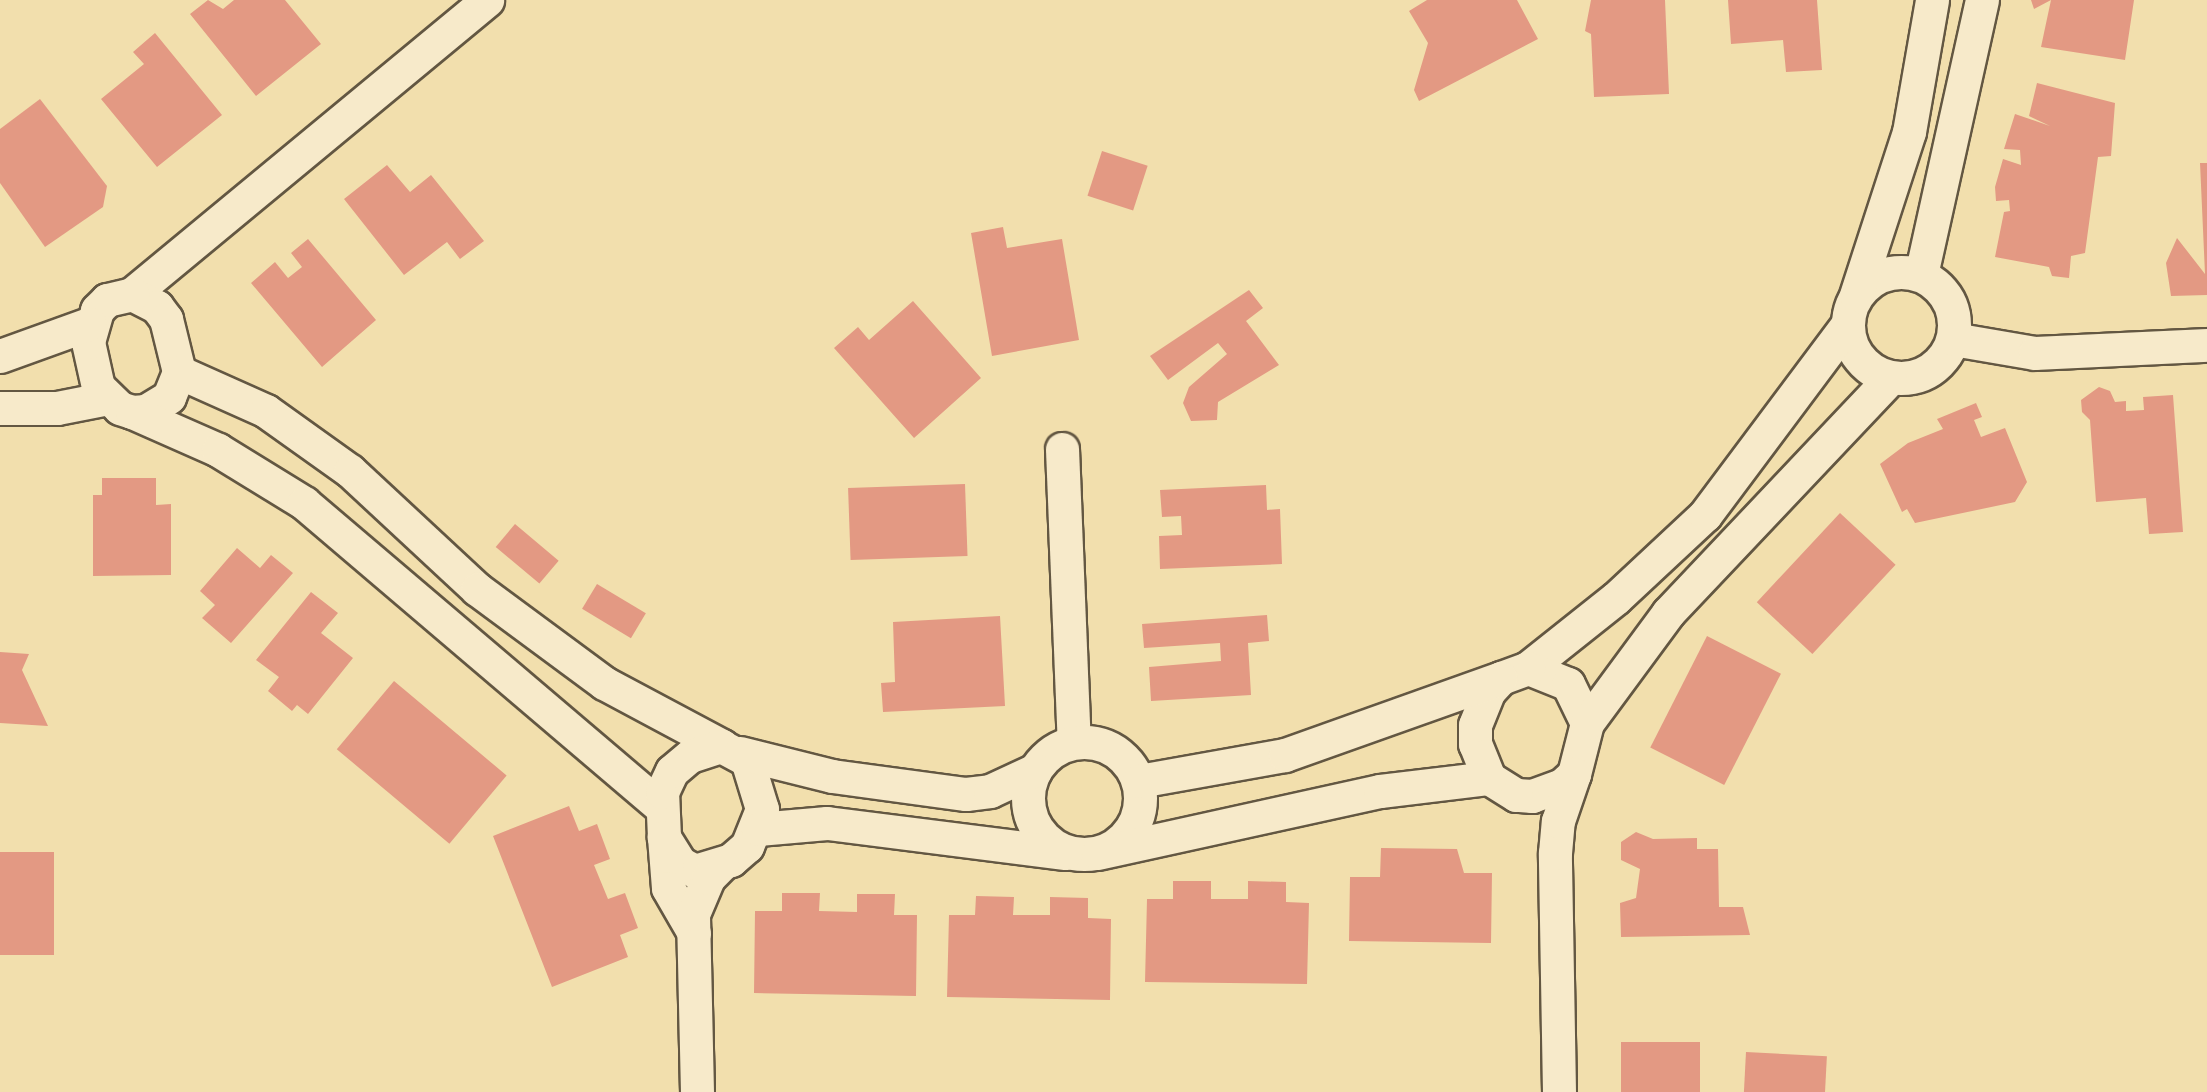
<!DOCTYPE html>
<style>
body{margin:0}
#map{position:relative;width:2207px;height:1092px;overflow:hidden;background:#f2dfad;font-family:"IM FELL English",serif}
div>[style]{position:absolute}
.building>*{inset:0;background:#e39983;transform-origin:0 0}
.roads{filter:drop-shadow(2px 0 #635742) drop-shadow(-2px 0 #635742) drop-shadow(0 2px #635742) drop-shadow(0 -2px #635742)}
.street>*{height:33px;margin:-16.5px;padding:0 16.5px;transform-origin:16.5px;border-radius:16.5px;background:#f7eaca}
.street>.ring{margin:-16.5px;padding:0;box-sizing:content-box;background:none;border:33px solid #f7eaca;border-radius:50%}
span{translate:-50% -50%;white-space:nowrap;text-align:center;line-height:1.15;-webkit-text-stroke:4.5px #f7eaca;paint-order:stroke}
</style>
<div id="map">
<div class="building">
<i style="clip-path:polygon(208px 0,223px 9px,234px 0,285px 0,321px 44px,256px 96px,190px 14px)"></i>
<i style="clip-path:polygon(1427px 0,1517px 0,1538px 39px,1419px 101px,1414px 90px,1428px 43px,1409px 11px)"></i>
<i style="clip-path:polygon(1591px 0,1665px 0,1669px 94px,1594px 97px,1591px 34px,1585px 31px)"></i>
<i style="clip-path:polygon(1728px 0,1817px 0,1822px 70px,1786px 72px,1783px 40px,1731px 44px)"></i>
<i style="clip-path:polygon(2031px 0,2134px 0,2125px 60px,2041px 47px,2051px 0,2034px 9px)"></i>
<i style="clip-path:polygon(155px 33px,222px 115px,157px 167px,101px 99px,144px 64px,133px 52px)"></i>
<i style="clip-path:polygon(2037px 83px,2115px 103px,2111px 156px,2098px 157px,2085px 253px,2071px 256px,2069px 278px,2052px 276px,2049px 267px,1995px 257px,2004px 212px,2010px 211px,2009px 200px,1996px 201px,1995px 187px,2003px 159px,2021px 165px,2020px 150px,2004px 149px,2015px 114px,2050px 126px,2029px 116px)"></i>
<i style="clip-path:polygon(40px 99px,107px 186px,103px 207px,45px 247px,0 183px,0 129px)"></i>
<i style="left:1102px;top:151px;width:48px;height:47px;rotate:18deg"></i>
<i style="clip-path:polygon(2200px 163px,2207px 163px,2207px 295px,2171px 296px,2166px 263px,2177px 238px,2205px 274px)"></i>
<i style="clip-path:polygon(387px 165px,410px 192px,431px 175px,484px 241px,460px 259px,447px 242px,404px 275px,344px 199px)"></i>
<i style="clip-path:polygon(1003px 227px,1007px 248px,1062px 239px,1079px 340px,992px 356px,971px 233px)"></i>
<i style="clip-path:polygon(308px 239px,376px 320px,322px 367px,251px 283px,275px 262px,288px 278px,302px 267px,291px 253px)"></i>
<i style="clip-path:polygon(1249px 290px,1263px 308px,1246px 321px,1279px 365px,1218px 402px,1217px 420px,1191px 421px,1183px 403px,1189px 387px,1227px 354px,1218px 343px,1168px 380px,1150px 356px)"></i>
<i style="clip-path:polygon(913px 301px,981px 378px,914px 438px,834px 348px,858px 327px,869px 340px)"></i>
<i style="clip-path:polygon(2099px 387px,2110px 391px,2115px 402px,2126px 401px,2126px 411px,2144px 410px,2143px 397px,2173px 395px,2183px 532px,2149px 534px,2146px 498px,2096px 502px,2090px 420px,2082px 412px,2081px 400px)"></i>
<i style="clip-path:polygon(1976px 403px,1982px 417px,1974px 420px,1981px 437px,2005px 428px,2027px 482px,2015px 502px,1915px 523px,1907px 509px,1902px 512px,1880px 464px,1908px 443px,1943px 429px,1937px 419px)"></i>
<i style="clip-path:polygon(102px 478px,156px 478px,156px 505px,171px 504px,171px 575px,93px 576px,93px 495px,102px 495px)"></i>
<i style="left:965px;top:484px;width:72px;height:117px;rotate:88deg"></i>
<i style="clip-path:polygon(1266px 485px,1267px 510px,1280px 509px,1282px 564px,1160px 569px,1159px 536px,1182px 535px,1181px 516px,1162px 517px,1160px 490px)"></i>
<i style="left:1840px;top:513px;width:76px;height:122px;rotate:43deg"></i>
<i style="left:515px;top:524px;width:57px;height:30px;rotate:40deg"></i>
<i style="clip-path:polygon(237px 548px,260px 568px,271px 555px,293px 573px,231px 643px,202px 618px,215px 605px,200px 591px)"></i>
<i style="left:597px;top:584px;width:57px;height:29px;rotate:31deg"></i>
<i style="clip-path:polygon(311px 592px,338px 613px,321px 633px,353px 658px,308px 714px,297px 705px,292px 711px,268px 691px,279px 677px,256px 660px)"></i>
<i style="clip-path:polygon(1267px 615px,1269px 641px,1248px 643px,1251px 695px,1151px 701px,1149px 667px,1221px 661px,1220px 643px,1144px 648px,1142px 624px)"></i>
<i style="clip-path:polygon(1000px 616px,1005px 706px,883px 712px,881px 683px,895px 682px,893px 622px)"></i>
<i style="left:1707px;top:636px;width:83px;height:125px;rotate:27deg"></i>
<i style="clip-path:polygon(0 652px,29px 654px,22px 670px,48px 726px,0 723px)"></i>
<i style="left:394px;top:681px;width:147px;height:89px;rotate:40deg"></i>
<i style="clip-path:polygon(569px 806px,579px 831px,597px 824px,610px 859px,594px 865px,608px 899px,625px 893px,638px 928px,620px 935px,628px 957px,552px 987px,493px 836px)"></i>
<i style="clip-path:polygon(1636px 832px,1653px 839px,1697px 838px,1697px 849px,1718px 849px,1719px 907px,1743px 907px,1750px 935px,1621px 937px,1620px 903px,1636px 898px,1640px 869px,1621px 860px,1621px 842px)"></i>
<i style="clip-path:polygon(1381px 848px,1457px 849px,1464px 873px,1492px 873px,1491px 943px,1349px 941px,1350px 877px,1380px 877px)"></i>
<i style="left:0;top:852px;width:54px;height:103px"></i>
<i style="clip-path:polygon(1173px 881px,1211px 881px,1211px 899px,1248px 899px,1248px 881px,1286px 882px,1286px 902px,1309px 903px,1307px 984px,1145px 982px,1147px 899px,1173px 899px)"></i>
<i style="clip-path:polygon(782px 893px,820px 893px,819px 911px,857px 912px,857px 894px,895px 894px,894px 915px,917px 915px,916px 996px,754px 993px,755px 911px,782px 911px)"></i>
<i style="clip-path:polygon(976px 896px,1014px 897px,1013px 915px,1050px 915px,1050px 897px,1088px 898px,1088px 918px,1111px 919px,1110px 1000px,947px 997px,949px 915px,975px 915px)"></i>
<i style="left:1621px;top:1042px;width:79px;height:50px"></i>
<i style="left:1746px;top:1052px;width:81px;height:40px;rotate:3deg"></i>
</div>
<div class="roads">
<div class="street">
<i class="ring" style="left:1848px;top:272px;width:73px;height:73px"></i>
<i style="left:1921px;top:275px;width:282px;rotate:-77.5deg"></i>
<i style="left:132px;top:294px;width:461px;rotate:-39.6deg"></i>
<i style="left:132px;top:294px;width:28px;rotate:27deg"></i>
<i style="left:157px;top:307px;width:15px;rotate:53deg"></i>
<i style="left:166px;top:319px;width:55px;rotate:76.2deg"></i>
<i style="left:179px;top:372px;width:27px;rotate:112deg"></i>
<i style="left:169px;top:397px;width:27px;rotate:149deg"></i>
<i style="left:146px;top:411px;width:14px;rotate:176deg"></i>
<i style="left:132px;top:412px;width:13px;rotate:-162deg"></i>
<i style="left:120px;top:408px;width:30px;rotate:-136deg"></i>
<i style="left:98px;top:387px;width:46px;rotate:-102.5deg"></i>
<i style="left:88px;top:342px;width:33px;rotate:-74deg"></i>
<i style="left:97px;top:310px;width:14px;rotate:-45deg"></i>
<i style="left:107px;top:300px;width:26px;rotate:-13deg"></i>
<i style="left:1856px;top:295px;width:171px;rotate:-72deg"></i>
<i style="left:1909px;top:132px;width:134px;rotate:-80.1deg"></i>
<i style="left:1953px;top:339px;width:83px;rotate:9.7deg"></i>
<i style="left:2035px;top:353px;width:172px;rotate:-2.7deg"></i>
<i style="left:0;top:356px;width:95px;rotate:-19.8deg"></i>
<i style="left:179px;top:372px;width:95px;rotate:24.1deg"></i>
<i style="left:266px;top:411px;width:103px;rotate:35.5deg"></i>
<i style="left:350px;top:471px;width:173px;rotate:42.9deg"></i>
<i style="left:477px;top:589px;width:158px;rotate:36.5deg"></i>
<i style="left:604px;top:683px;width:134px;rotate:28.1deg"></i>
<i style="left:0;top:408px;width:57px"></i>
<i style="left:57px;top:408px;width:52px;rotate:-11.1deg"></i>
<i style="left:132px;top:412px;width:94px;rotate:23.8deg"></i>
<i style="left:218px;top:450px;width:101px;rotate:31.6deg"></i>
<i style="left:304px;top:503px;width:467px;rotate:40.4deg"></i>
<i style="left:1062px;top:449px;width:293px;rotate:87.7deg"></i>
<i style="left:1528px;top:668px;width:112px;rotate:-38.5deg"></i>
<i style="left:1616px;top:598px;width:122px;rotate:-43deg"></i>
<i style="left:1705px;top:515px;width:237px;rotate:-53.2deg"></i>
<i style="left:1528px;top:668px;width:43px;rotate:21.8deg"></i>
<i style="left:1568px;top:684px;width:43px;rotate:64deg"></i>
<i style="left:1587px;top:723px;width:53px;rotate:104.3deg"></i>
<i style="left:1574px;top:774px;width:16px;rotate:137deg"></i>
<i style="left:1562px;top:785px;width:32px;rotate:160deg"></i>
<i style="left:1532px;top:796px;width:16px;rotate:-176deg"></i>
<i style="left:1516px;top:795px;width:32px;rotate:-148deg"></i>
<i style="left:1489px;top:778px;width:37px;rotate:-112deg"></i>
<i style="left:1475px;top:744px;width:19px;rotate:-90deg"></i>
<i style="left:1475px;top:725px;width:35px;rotate:-68deg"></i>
<i style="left:1488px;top:692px;width:19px;rotate:-47deg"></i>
<i style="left:1501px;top:678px;width:29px;rotate:-20deg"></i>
<i style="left:1587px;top:723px;width:137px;rotate:-53.6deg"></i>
<i style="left:1668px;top:613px;width:323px;rotate:-46.6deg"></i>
<i class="ring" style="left:1028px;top:742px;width:79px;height:79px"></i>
<i style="left:721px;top:746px;width:30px;rotate:28deg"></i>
<i style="left:747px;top:760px;width:51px;rotate:73deg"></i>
<i style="left:762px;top:809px;width:40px;rotate:112deg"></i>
<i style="left:747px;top:846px;width:21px;rotate:139deg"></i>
<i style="left:731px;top:860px;width:38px;rotate:163deg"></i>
<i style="left:695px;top:871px;width:17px;rotate:-152deg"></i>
<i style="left:680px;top:863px;width:31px;rotate:-122deg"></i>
<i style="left:664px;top:837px;width:45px;rotate:-92.5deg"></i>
<i style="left:662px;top:792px;width:23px;rotate:-65deg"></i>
<i style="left:672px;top:771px;width:23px;rotate:-40deg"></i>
<i style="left:690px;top:756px;width:33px;rotate:-18deg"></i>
<i style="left:740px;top:753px;width:95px;rotate:14deg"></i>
<i style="left:832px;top:776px;width:135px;rotate:7.7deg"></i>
<i style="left:966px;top:794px;width:24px;rotate:-7deg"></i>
<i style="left:990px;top:791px;width:50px;rotate:-25deg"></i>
<i style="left:1139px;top:781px;width:148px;rotate:-10.1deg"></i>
<i style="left:1285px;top:755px;width:229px;rotate:-19.6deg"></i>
<i style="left:758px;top:829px;width:69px;rotate:-5deg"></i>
<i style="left:827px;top:823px;width:240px;rotate:7.2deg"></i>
<i style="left:664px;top:837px;width:51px;rotate:85.5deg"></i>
<i style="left:668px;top:888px;width:52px;rotate:60deg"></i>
<i style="left:1098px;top:853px;width:289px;rotate:-12.4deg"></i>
<i style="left:1380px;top:791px;width:110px;rotate:-6.8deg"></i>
<i style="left:697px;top:1092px;width:178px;rotate:-91.3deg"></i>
<i style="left:693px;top:914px;width:39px;rotate:-67deg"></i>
<i style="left:708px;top:878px;width:20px;rotate:-45deg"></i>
<i style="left:1559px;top:1092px;width:239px;rotate:-91deg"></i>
<i style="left:1555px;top:853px;width:32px;rotate:-85deg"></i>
<i style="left:1558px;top:821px;width:50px;rotate:-71.2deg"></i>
</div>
</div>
</div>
